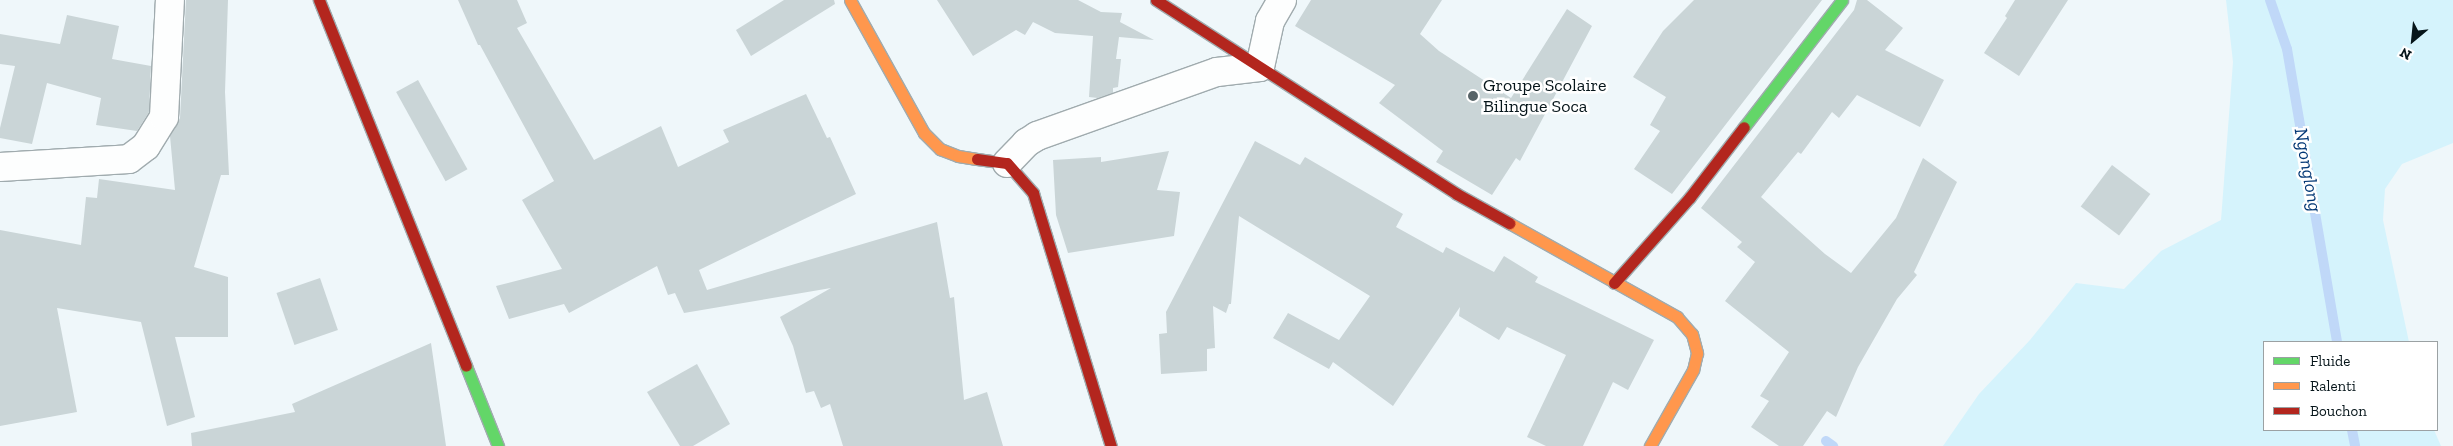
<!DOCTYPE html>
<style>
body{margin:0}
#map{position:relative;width:2453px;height:446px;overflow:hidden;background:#eff7fa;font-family:"Zilla Slab",serif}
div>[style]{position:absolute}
.green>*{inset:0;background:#d5f3fc}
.stream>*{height:10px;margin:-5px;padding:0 5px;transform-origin:5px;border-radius:5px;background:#c0d8f8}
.building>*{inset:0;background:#cad5d7;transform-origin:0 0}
.roads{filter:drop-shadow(1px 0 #a0abae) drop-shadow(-1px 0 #a0abae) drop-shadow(0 1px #a0abae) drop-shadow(0 -1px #a0abae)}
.street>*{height:28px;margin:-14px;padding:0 14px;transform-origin:14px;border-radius:14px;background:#fdfefe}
.fast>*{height:11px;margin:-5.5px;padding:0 5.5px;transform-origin:5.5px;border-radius:5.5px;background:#63d668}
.slow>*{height:11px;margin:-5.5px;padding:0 5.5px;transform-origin:5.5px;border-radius:5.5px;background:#ff974d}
.jam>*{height:11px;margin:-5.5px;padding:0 5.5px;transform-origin:5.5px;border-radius:5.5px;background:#b3261e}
.dots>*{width:14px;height:14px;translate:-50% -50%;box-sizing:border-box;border:2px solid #fff;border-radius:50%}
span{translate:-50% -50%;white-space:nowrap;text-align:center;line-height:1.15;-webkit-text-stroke:5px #fff;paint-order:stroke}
.poi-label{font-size:18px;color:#06151a}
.left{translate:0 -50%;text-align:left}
.water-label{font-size:19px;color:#013674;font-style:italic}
.legend{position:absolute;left:2263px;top:341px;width:175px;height:90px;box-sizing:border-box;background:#fff;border:1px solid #9ba1a3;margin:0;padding:6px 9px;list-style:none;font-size:15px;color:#06151a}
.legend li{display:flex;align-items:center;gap:10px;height:25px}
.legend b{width:25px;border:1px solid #9ba1a3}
.north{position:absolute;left:2388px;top:15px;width:50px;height:50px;-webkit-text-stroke:4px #fff;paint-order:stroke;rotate:208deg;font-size:14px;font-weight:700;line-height:20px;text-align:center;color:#06151a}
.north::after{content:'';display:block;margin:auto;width:18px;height:22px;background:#06151a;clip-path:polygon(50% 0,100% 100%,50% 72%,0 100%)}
</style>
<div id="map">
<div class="green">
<i style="clip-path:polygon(2226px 0,2453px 0,2453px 143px,2402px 164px,2385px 189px,2383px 220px,2409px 342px,2264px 342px,2264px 430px,2434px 430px,2441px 446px,1943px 446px,1979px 394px,2030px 340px,2076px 283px,2124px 289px,2161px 251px,2221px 220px,2233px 62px)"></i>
</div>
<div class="stream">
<i style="left:2270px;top:0;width:52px;rotate:70.9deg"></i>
<i style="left:2287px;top:49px;width:297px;rotate:80.3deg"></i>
<i style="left:2352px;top:430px;width:16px;rotate:79deg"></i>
<i style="left:1826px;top:441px;width:9px;rotate:36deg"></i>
</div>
<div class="building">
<i style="clip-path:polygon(186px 0,228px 0,225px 92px,229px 175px,221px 175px,194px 267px,228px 277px,228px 337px,175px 337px,195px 417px,167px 426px,141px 322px,57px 308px,77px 412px,0 426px,0 230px,81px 245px,86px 197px,97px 198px,99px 179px,175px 190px,170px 136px,180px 118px)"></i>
<i style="clip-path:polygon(458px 0,517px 0,527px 23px,517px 28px,594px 160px,661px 126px,678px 167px,729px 142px,723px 130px,806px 94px,827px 138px,830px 137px,856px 194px,699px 270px,707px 290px,937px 222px,950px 298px,954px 297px,964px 400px,987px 392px,1003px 446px,843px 446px,830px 404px,821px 408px,814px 391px,806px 393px,793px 346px,780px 317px,831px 288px,684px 313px,675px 293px,668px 295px,657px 266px,569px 313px,564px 304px,509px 319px,496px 286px,562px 269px,522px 200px,554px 181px,480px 45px,478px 45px)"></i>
<i style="clip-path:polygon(784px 0,834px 0,835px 4px,751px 56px,736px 30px)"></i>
<i style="clip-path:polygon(937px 0,1078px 0,1101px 12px,1122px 13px,1120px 22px,1154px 40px,1119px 37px,1116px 59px,1121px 59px,1118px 87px,1113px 88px,1113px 93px,1098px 98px,1089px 97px,1093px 36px,1055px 33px,1033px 22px,1025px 35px,1016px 30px,973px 56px)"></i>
<i style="clip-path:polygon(1311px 0,1442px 0,1420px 34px,1439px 51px,1511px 98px,1567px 9px,1592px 26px,1520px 161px,1516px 158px,1492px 195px,1436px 162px,1443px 151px,1379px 103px,1395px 85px,1295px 26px)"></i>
<i style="clip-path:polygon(1694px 0,1822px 0,1672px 194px,1634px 169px,1660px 131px,1650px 125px,1666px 97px,1633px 77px,1663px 31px)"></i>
<i style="clip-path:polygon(1857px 0,1867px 0,1903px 28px,1885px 50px,1944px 80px,1920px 127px,1857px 95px,1839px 118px,1832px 112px,1801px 154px,1798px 152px,1761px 197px,1825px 254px,1851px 273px,1896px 218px,1923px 158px,1957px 182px,1914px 272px,1917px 275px,1897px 299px,1858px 367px,1836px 417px,1827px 411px,1803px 446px,1779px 446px,1751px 427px,1769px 401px,1760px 396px,1789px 352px,1725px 301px,1755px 262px,1737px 247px,1742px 242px,1701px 208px,1854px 10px)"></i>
<i style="clip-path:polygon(2015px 0,2068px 0,2019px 76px,1984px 53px,2007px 18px,2005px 16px)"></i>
<i style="clip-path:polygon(67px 15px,119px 26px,112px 59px,151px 66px,149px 112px,137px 131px,96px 125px,101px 98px,47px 83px,32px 144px,0 138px,0 128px,15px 66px,0 64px,0 34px,60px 44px)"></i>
<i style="left:418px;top:80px;width:102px;height:25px;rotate:61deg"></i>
<i style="clip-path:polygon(1255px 141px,1300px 165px,1305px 157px,1403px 214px,1396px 227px,1443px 253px,1446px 247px,1494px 272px,1504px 256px,1538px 277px,1535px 282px,1654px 340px,1628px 390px,1613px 382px,1583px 446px,1546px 446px,1527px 437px,1566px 355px,1507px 327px,1499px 340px,1459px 316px,1460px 307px,1393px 406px,1333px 362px,1329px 369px,1273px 338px,1288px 313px,1339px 340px,1370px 296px,1239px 216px,1231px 304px,1229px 304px,1226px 313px,1213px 306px,1215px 348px,1207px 349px,1207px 371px,1161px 374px,1159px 334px,1167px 333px,1166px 312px)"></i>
<i style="clip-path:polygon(1169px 151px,1157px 190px,1180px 192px,1174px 236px,1068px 253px,1056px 215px,1053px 160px,1101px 157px,1101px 162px)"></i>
<i style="left:2112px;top:165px;width:48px;height:52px;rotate:37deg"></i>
<i style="left:320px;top:278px;width:55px;height:46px;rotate:71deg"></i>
<i style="clip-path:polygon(431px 343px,446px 446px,192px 446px,191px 433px,295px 412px,292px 404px)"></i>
<i style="clip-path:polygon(697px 364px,730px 424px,693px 446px,680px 446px,647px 392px)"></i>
</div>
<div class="roads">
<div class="street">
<i style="left:1007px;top:163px;width:28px;rotate:-46deg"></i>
<i style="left:1026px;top:143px;width:13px;rotate:-32deg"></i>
<i style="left:1037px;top:136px;width:191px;rotate:-19.6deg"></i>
<i style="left:1217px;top:72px;width:43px;rotate:-6.6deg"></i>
<i style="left:1260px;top:67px;width:47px;rotate:-77.7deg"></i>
<i style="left:1270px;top:21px;width:24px;rotate:-60deg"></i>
<i style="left:0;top:167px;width:129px;rotate:-3.5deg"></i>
<i style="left:129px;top:159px;width:21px;rotate:-37deg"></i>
<i style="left:146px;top:146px;width:34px;rotate:-58deg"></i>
<i style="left:164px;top:117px;width:117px;rotate:-87.1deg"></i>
</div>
<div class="fast">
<i style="left:1744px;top:127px;width:160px;rotate:-52.3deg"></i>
<i style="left:466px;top:366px;width:86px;rotate:68.2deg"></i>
</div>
<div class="slow">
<i style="left:850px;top:0;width:152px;rotate:60.9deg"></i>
<i style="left:924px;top:133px;width:23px;rotate:45deg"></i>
<i style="left:940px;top:149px;width:19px;rotate:21deg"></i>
<i style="left:958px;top:156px;width:19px;rotate:9deg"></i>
<i style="left:1509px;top:223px;width:193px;rotate:29.2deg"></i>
<i style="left:1677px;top:317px;width:23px;rotate:49deg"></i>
<i style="left:1692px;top:334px;width:20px;rotate:75deg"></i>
<i style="left:1697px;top:353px;width:17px;rotate:103deg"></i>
<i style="left:1693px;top:370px;width:87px;rotate:119.5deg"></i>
</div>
<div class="jam">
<i style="left:319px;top:0;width:394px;rotate:68.1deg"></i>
<i style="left:1156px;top:0;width:358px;rotate:32.8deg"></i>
<i style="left:1457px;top:194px;width:60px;rotate:29.1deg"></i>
<i style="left:977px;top:159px;width:30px;rotate:8deg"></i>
<i style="left:1007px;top:163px;width:40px;rotate:49deg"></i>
<i style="left:1033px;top:193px;width:265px;rotate:72.9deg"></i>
<i style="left:1614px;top:283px;width:115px;rotate:-48.5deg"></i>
<i style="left:1690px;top:197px;width:88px;rotate:-52.4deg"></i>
</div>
</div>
<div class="dots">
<i style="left:1473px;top:96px;background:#586468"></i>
</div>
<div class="poi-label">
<span class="left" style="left:1483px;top:96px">Groupe Scolaire<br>Bilingue Soca</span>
</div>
<div class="water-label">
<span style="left:2308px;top:170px;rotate:80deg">Ngonglong</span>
</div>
<ul class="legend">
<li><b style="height:6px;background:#63d668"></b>Fluide</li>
<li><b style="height:6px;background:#ff974d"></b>Ralenti</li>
<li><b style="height:6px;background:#b3261e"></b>Bouchon</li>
</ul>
<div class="north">N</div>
</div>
